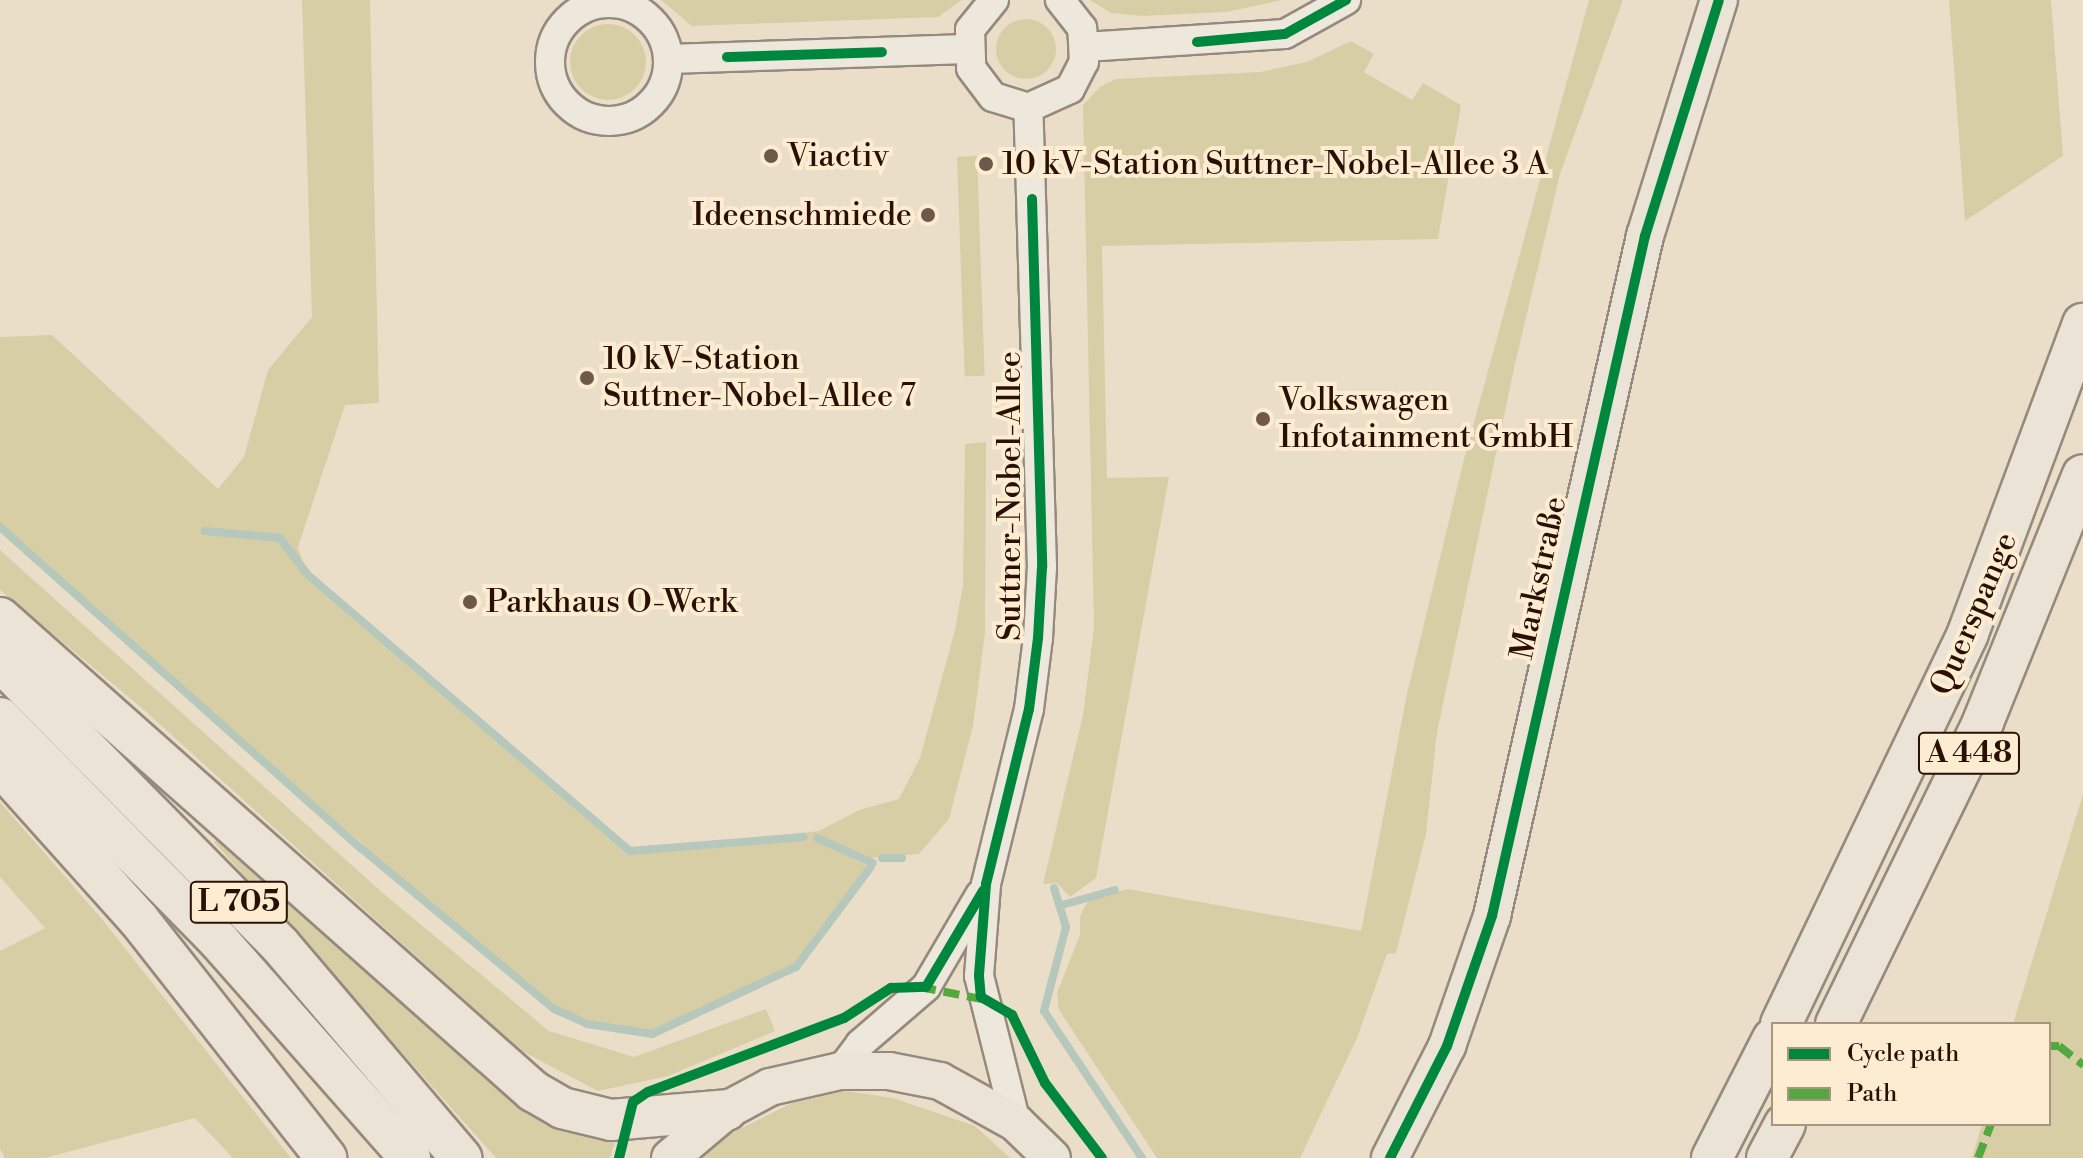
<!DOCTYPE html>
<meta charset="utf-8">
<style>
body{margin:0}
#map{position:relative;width:2083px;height:1158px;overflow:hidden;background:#ebdec8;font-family:"Libre Bodoni",serif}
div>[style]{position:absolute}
.green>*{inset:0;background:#d7cea6;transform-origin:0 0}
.round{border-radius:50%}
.stream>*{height:8px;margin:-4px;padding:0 4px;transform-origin:4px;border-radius:4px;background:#b6c7bb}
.roads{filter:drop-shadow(2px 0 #958a7d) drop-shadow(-2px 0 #958a7d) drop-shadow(0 2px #958a7d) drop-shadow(0 -2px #958a7d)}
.minor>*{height:28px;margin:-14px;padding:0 14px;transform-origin:14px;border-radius:14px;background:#eee7dc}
.minor>.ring{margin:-14px;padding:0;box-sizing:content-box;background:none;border:28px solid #eee7dc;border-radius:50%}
.major>*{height:36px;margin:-18px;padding:0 18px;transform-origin:18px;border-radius:18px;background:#eae3d6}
.highway>*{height:40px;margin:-20px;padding:0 20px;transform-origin:20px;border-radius:20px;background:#eae3d6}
.quiet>*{height:8px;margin-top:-4px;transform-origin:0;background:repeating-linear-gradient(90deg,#53a840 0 16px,transparent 0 24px)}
.cycleway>*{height:10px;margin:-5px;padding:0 5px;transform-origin:5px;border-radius:5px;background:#00873e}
.dots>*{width:22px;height:22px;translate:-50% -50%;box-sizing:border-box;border:4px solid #fcecd2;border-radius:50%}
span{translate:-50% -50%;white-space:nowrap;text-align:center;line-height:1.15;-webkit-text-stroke:8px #fcecd2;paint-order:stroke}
.shield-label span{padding:2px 6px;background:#fcecd2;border:2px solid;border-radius:6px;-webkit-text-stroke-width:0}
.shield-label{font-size:30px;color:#2a1002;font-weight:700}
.poi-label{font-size:32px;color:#2a1002}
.left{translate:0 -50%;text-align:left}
.right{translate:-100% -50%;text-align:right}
.street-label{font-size:32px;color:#2a1002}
.legend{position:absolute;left:1771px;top:1022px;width:280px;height:104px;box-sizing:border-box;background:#fcecd2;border:2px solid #a8947f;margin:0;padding:10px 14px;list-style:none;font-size:24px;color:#2a1002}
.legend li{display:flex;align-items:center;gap:16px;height:40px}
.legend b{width:40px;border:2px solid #a8947f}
</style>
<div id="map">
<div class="green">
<i style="clip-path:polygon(302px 0,370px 0,379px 403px,345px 405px,298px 547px,306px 573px,633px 851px,819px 831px,859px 810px,899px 799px,920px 758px,955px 630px,963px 585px,965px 444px,986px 442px,985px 633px,973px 726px,949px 819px,919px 854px,870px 858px,812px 839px,869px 866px,799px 962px,653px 1031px,580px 1022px,553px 1006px,197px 703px,0 524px,0 337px,52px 335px,218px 489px,244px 457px,268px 370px,312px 317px)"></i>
<i style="clip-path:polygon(661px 0,962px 0,938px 17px,692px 26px)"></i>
<i style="clip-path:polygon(1090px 0,1282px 0,1226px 12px,1143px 16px,1111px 13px)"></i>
<i style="clip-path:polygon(1589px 0,1623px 0,1560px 174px,1515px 364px,1437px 732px,1426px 834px,1396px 953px,1387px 954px,1357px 1038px,1300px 1158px,1157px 1158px,1059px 1010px,1057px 993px,1080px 935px,1080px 916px,1089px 899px,1128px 889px,1361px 931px,1407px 694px,1463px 463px)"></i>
<i style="clip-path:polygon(1949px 0,2051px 0,2063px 156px,1965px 221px)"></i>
<i class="round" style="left:996px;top:19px;width:60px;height:60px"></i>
<i class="round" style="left:570px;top:24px;width:76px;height:76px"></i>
<i style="clip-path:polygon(1351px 41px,1374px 54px,1364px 72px,1412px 100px,1423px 83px,1461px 105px,1438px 239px,1102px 246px,1107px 478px,1169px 477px,1096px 878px,1070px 897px,1057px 883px,1043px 884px,1083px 715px,1094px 628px,1083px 105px,1100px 87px,1116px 79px,1260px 72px,1307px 62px)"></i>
<i style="left:977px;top:156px;width:220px;height:20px;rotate:88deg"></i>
<i style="clip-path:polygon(0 550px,384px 894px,549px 1031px,634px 1057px,766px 1009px,775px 1031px,668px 1076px,598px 1091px,520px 1050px,143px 709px,0 590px)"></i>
<i style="clip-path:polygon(2083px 794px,2083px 1158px,1972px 1158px,1982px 1124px,2049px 1124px,2049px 1024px,2013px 1024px)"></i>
<i style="clip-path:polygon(0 802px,101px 918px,291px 1158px,233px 1158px,195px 1118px,45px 1158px,5px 1158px,0 1149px,0 951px,45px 928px,0 877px)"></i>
<i style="clip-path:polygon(225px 833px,618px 1133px,610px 1158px,496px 1158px,214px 842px)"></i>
<i style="clip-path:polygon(846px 1091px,893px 1098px,975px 1126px,1010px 1158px,702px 1158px,728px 1135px,792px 1103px)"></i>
</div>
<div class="stream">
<i style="left:0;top:527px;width:484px;rotate:41.7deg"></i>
<i style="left:362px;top:849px;width:250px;rotate:39.8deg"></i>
<i style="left:554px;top:1009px;width:36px;rotate:24deg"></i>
<i style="left:587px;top:1024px;width:66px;rotate:8.7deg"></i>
<i style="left:652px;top:1034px;width:159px;rotate:-25deg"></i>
<i style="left:796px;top:967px;width:124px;rotate:-53.2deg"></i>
<i style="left:205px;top:531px;width:75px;rotate:5.3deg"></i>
<i style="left:280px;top:538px;width:46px;rotate:52.9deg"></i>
<i style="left:308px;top:575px;width:424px;rotate:40.6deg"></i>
<i style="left:630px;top:851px;width:174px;rotate:-4.6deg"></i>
<i style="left:817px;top:838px;width:61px;rotate:24.1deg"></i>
<i style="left:882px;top:858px;width:20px"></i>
<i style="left:1054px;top:888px;width:41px;rotate:72.9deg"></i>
<i style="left:1066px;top:927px;width:87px;rotate:104.7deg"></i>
<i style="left:1044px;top:1011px;width:177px;rotate:56.3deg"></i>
<i style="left:1062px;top:905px;width:55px;rotate:-15.8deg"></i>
</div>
<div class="roads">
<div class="minor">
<i style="left:994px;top:0;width:38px;rotate:129deg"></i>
<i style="left:970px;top:30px;width:38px;rotate:88deg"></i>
<i style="left:971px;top:68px;width:36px;rotate:53deg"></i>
<i style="left:993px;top:97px;width:37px;rotate:17deg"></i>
<i style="left:1028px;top:108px;width:46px;rotate:-24.3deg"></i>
<i style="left:1070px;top:89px;width:30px;rotate:-63deg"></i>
<i style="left:1084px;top:62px;width:34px;rotate:-93deg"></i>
<i style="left:1082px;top:28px;width:36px;rotate:-128deg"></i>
<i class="ring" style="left:550px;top:3px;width:90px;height:90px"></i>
<i style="left:1085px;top:47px;width:200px;rotate:-3.7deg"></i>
<i style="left:1285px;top:34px;width:70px;rotate:-29.1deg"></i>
<i style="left:668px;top:59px;width:300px;rotate:-1.9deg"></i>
<i style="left:840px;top:1071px;width:34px;rotate:-53deg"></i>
<i style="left:860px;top:1044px;width:87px;rotate:-40.8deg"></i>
<i style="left:926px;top:987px;width:107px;rotate:-59.6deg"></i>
<i style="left:1016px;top:1123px;width:152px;rotate:-104.1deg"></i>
<i style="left:979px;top:976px;width:92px;rotate:-85.6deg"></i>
<i style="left:986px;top:884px;width:180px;rotate:-76.2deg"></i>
<i style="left:1029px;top:709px;width:72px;rotate:-82.8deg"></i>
<i style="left:1038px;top:638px;width:71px;rotate:-86.8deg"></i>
<i style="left:1042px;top:567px;width:459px;rotate:-91.7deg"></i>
</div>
<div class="major">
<i style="left:670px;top:1158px;width:75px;rotate:-40.1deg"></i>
<i style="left:727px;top:1110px;width:49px;rotate:-28.1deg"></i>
<i style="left:770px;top:1087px;width:72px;rotate:-12.9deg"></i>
<i style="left:840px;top:1071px;width:49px"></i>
<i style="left:889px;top:1071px;width:52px;rotate:11.1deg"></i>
<i style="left:940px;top:1081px;width:87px;rotate:28.9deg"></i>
<i style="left:1016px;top:1123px;width:50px;rotate:44.2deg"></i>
<i style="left:1390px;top:1158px;width:126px;rotate:-63deg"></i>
<i style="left:1447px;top:1046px;width:138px;rotate:-70.9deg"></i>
<i style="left:1492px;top:916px;width:697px;rotate:-77.32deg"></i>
<i style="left:1645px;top:236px;width:247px;rotate:-72.6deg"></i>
</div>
<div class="highway">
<i style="left:0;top:618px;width:713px;rotate:41.59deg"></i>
<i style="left:533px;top:1091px;width:34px;rotate:30deg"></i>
<i style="left:562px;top:1108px;width:50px;rotate:13.8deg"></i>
<i style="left:611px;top:1120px;width:116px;rotate:-4.9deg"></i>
<i style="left:0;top:661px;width:399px;rotate:45.4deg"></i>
<i style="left:280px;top:945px;width:280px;rotate:49.6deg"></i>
<i style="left:0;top:718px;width:313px;rotate:45.5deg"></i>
<i style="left:219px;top:941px;width:289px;rotate:48.6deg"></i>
<i style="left:0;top:765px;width:208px;rotate:48.1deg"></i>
<i style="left:139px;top:920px;width:303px;rotate:51.8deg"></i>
<i style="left:1781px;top:1024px;width:433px;rotate:-64.4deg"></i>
<i style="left:1968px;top:633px;width:330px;rotate:-69.6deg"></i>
<i style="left:1836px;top:1024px;width:336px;rotate:-64deg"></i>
<i style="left:1983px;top:722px;width:266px;rotate:-68deg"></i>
<i style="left:1712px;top:1158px;width:134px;rotate:-62.9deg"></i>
<i style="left:1767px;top:1158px;width:38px;rotate:-62deg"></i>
</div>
</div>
<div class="quiet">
<i style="left:920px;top:987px;width:67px;rotate:11.1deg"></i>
<i style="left:2049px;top:1046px;width:10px"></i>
<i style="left:2059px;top:1046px;width:31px;rotate:38deg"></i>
<i style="left:1978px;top:1158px;width:36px;rotate:-69deg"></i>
</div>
<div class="cycleway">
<i style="left:1197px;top:42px;width:88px;rotate:-5.2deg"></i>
<i style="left:1285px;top:34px;width:70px;rotate:-29.1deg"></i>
<i style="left:727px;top:57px;width:155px;rotate:-1.8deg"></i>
<i style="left:1032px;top:199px;width:368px;rotate:88.4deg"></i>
<i style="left:1042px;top:567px;width:71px;rotate:93.2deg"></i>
<i style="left:1038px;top:638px;width:72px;rotate:97.2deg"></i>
<i style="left:1029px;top:709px;width:180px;rotate:103.8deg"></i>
<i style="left:986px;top:884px;width:92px;rotate:94.4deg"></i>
<i style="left:979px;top:976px;width:21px;rotate:85deg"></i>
<i style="left:981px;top:997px;width:36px;rotate:30deg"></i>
<i style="left:1012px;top:1015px;width:76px;rotate:64.1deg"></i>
<i style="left:1045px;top:1083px;width:94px;rotate:52.8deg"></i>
<i style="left:619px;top:1158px;width:58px;rotate:-76deg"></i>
<i style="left:633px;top:1102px;width:18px;rotate:-34deg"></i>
<i style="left:648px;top:1092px;width:210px;rotate:-20.7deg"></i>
<i style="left:844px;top:1018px;width:56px;rotate:-32.6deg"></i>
<i style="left:891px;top:988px;width:35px;rotate:-2deg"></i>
<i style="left:926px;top:987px;width:112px;rotate:-59.3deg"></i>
<i style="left:1390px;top:1158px;width:126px;rotate:-63deg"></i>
<i style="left:1447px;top:1046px;width:138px;rotate:-70.9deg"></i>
<i style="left:1492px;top:916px;width:697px;rotate:-77.32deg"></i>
<i style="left:1645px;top:236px;width:247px;rotate:-72.6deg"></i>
</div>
<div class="dots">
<i style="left:771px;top:156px;background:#6e5847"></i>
<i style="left:986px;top:164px;background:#6e5847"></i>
<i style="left:928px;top:215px;background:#6e5847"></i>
<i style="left:587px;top:378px;background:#6e5847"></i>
<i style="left:1263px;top:419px;background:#6e5847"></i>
<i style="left:470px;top:602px;background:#6e5847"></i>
</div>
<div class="shield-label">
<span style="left:1969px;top:753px">A 448</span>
<span style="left:239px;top:902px">L 705</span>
</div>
<div class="poi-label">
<span class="left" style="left:787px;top:156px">Viactiv</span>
<span class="left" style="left:1002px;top:164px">10 kV-Station Suttner-Nobel-Allee 3 A</span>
<span class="right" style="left:912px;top:215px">Ideenschmiede</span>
<span class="left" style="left:603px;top:378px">10 kV-Station<br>Suttner-Nobel-Allee 7</span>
<span class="left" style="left:1279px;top:419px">Volkswagen<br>Infotainment GmbH</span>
<span class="left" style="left:486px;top:602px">Parkhaus O-Werk</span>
</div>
<div class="street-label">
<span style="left:1010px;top:496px;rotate:-90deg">Suttner-Nobel-Allee</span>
<span style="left:1539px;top:578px;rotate:-78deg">Markstraße</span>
<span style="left:1974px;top:614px;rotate:-67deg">Querspange</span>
</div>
<ul class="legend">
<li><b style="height:10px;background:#00873e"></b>Cycle path</li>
<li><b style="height:10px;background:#53a840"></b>Path</li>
</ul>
</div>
